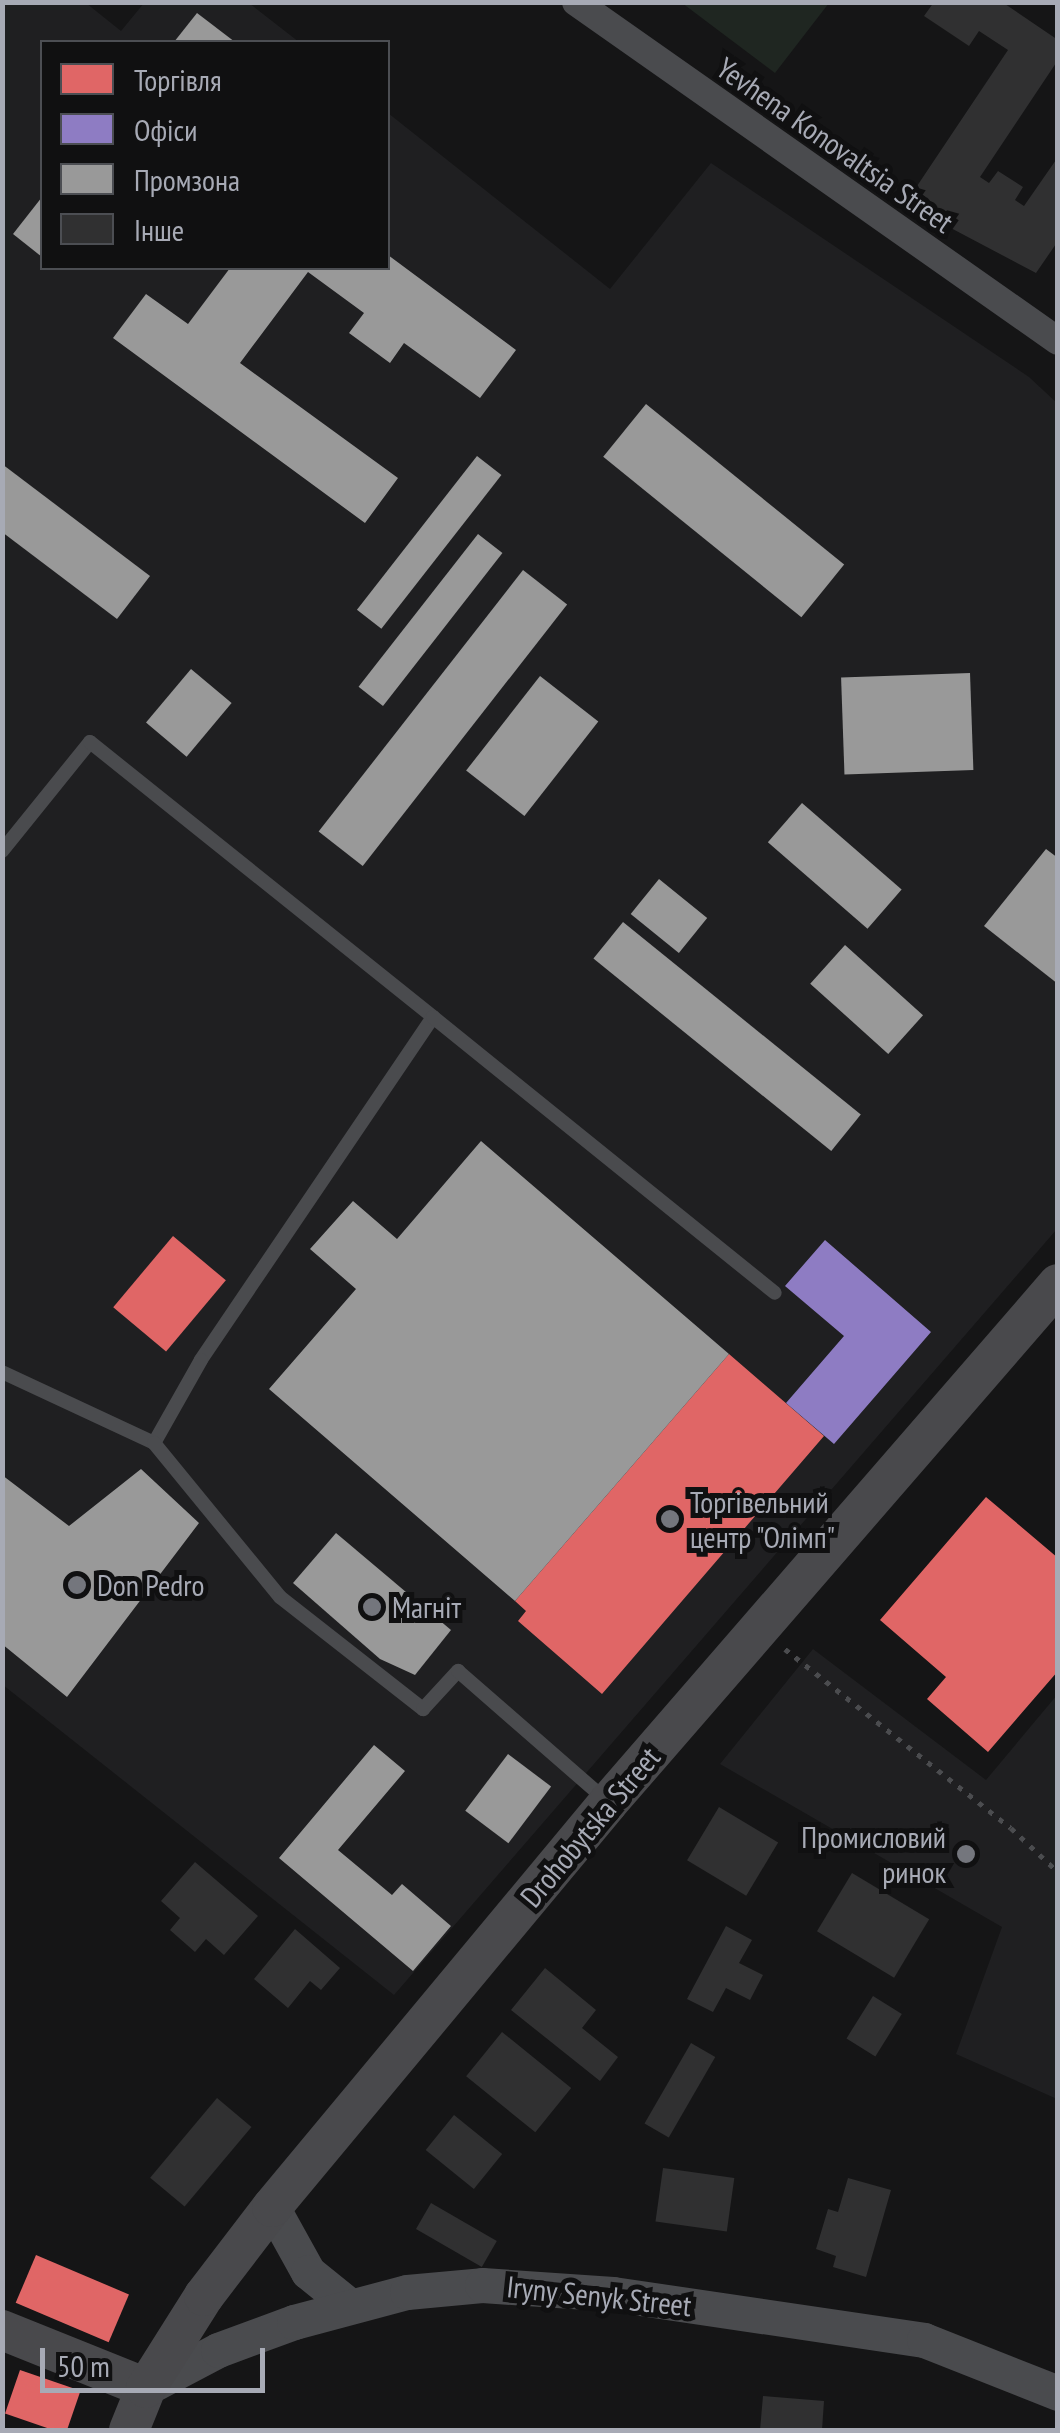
<!DOCTYPE html>
<meta charset="utf-8">
<style>
body{margin:0}
#map{position:relative;width:1060px;height:2433px;overflow:hidden;background:#151516;font-family:"PT Sans Narrow",sans-serif}
div>[style]{position:absolute}
.built>*{inset:0;background:#1f1f21}
.green>*{inset:0;background:#1f2621}
.shops>*{inset:0;background:#e06666;transform-origin:0 0}
.offices>*{inset:0;background:#8e7cc3}
.industry>*{inset:0;background:#999;transform-origin:0 0}
.building>*{inset:0;background:#303031;transform-origin:0 0}
.path>*{height:5px;margin-top:-2.5px;transform-origin:0;background:repeating-linear-gradient(90deg,#4b4c4f 0 5px,transparent 0 13px)}
.service>*{height:14px;margin:-7px;padding:0 7px;transform-origin:7px;border-radius:7px;background:#4a4b4e}
.minor>*{height:28px;margin:-14px;padding:0 14px;transform-origin:14px;border-radius:14px;background:#4a4b4e}
.tertiary>*{height:35px;margin:-17.5px;padding:0 17.5px;transform-origin:17.5px;border-radius:17.5px;background:#4a4b4e}
.secondary>*{height:40px;margin:-20px;padding:0 20px;transform-origin:20px;border-radius:20px;background:#49494c}
.dots>*{width:28px;height:28px;translate:-50% -50%;box-sizing:border-box;border:5px solid #101011;border-radius:50%}
span{translate:-50% -50%;white-space:nowrap;text-align:center;line-height:1.15;-webkit-text-stroke:10px #101011;paint-order:stroke}
.street-label{font-size:30px;color:#a7aab5}
.poi-label{font-size:30px;color:#a7aab5}
.left{translate:0 -50%;text-align:left}
.right{translate:-100% -50%;text-align:right}
.frame{position:absolute;inset:0;border:5px solid #a7aab5;pointer-events:none}
.legend{position:absolute;left:40px;top:40px;width:350px;height:230px;box-sizing:border-box;background:#101011;border:2px solid #4c4e53;margin:0;padding:12px 18px;list-style:none;font-size:30px;color:#a7aab5}
.legend li{display:flex;align-items:center;gap:20px;height:50px}
.legend b{width:50px;border:2px solid #4c4e53}
.scale{position:absolute;left:40px;top:2348px;width:225px;height:45px;box-sizing:border-box;border:5px solid #a7aab5;border-top:0;padding-left:12px;font-size:30px;line-height:35px;white-space:nowrap;color:#a7aab5;-webkit-text-stroke:8px #101011;paint-order:stroke}
</style>
<div id="map">
<div class="built">
<i style="clip-path:polygon(2px 3px,86px 3px,121px 31px,144px 3px,249px 3px,299px 42px,42px 42px,42px 268px,388px 268px,388px 113px,610px 289px,711px 163px,1029px 377px,1057px 403px,1057px 1229px,394px 1995px,3px 1685px)"></i>
<i style="clip-path:polygon(813px 1649px,986px 1780px,1057px 1695px,1057px 2099px,956px 2054px,1002px 1927px,720px 1764px)"></i>
</div>
<div class="green">
<i style="clip-path:polygon(682px 3px,829px 3px,775px 73px)"></i>
</div>
<div class="shops">
<i style="left:173px;top:1236px;width:69px;height:93px;rotate:40deg"></i>
<i style="clip-path:polygon(729px 1354px,824px 1436px,602px 1694px,518px 1621px,526px 1611px,515px 1601px)"></i>
<i style="clip-path:polygon(986px 1497px,1058px 1558px,1058px 1671px,988px 1752px,927px 1699px,946px 1677px,880px 1620px)"></i>
<i style="left:36px;top:2255px;width:101px;height:52px;rotate:23deg"></i>
<i style="left:20px;top:2370px;width:64px;height:46px;rotate:19deg"></i>
</div>
<div class="offices">
<i style="clip-path:polygon(825px 1240px,931px 1332px,834px 1444px,786px 1403px,844px 1336px,785px 1286px)"></i>
</div>
<div class="industry">
<i style="clip-path:polygon(197px 13px,235px 42px,174px 42px)"></i>
<i style="clip-path:polygon(42px 197px,42px 257px,13px 234px)"></i>
<i style="clip-path:polygon(388px 255px,516px 350px,480px 398px,404px 343px,390px 363px,349px 333px,364px 313px,308px 272px,240px 363px,398px 478px,365px 523px,113px 338px,146px 294px,188px 324px,230px 268px,388px 268px)"></i>
<i style="left:646px;top:404px;width:255px;height:68px;rotate:39deg"></i>
<i style="left:477px;top:456px;width:31px;height:195px;rotate:38deg"></i>
<i style="clip-path:polygon(2px 464px,150px 576px,117px 619px,2px 532px)"></i>
<i style="left:478px;top:534px;width:31px;height:194px;rotate:38deg"></i>
<i style="left:523px;top:570px;width:56px;height:332px;rotate:38deg"></i>
<i style="left:191px;top:669px;width:53px;height:70px;rotate:40deg"></i>
<i style="left:970px;top:673px;width:97px;height:129px;rotate:88deg"></i>
<i style="left:540px;top:676px;width:74px;height:120px;rotate:38deg"></i>
<i style="left:802px;top:803px;width:132px;height:52px;rotate:41deg"></i>
<i style="clip-path:polygon(1046px 849px,1058px 858px,1058px 984px,984px 926px)"></i>
<i style="left:659px;top:879px;width:62px;height:45px;rotate:39deg"></i>
<i style="left:623px;top:922px;width:306px;height:47px;rotate:39deg"></i>
<i style="left:845px;top:945px;width:105px;height:52px;rotate:42deg"></i>
<i style="clip-path:polygon(481px 1141px,729px 1354px,515px 1601px,269px 1389px,356px 1289px,310px 1249px,353px 1201px,397px 1239px)"></i>
<i style="clip-path:polygon(141px 1469px,199px 1523px,67px 1697px,2px 1644px,2px 1475px,69px 1526px)"></i>
<i style="clip-path:polygon(336px 1533px,451px 1630px,415px 1675px,380px 1659px,293px 1583px)"></i>
<i style="clip-path:polygon(374px 1745px,405px 1771px,338px 1850px,392px 1895px,402px 1884px,451px 1926px,413px 1971px,279px 1858px)"></i>
<i style="left:508px;top:1754px;width:54px;height:71px;rotate:37deg"></i>
</div>
<div class="building">
<i style="clip-path:polygon(934px 2px,1002px 2px,1058px 40px,1058px 60px,980px 177px,989px 183px,998px 171px,1023px 187px,1015px 200px,1024px 206px,1058px 157px,1058px 241px,1036px 273px,947px 226px,952px 218px,913px 192px,1008px 50px,979px 31px,969px 46px,924px 16px)"></i>
<i style="left:719px;top:1807px;width:69px;height:62px;rotate:31deg"></i>
<i style="clip-path:polygon(195px 1862px,258px 1916px,224px 1955px,206px 1939px,195px 1952px,170px 1930px,180px 1918px,161px 1901px)"></i>
<i style="left:852px;top:1873px;width:90px;height:68px;rotate:31deg"></i>
<i style="clip-path:polygon(726px 1926px,752px 1940px,739px 1963px,763px 1975px,750px 2000px,726px 1988px,713px 2012px,687px 1999px)"></i>
<i style="clip-path:polygon(295px 1929px,340px 1968px,321px 1990px,310px 1981px,288px 2008px,254px 1979px)"></i>
<i style="clip-path:polygon(545px 1968px,596px 2010px,582px 2028px,618px 2057px,600px 2081px,511px 2010px)"></i>
<i style="left:873px;top:1996px;width:34px;height:50px;rotate:32deg"></i>
<i style="left:502px;top:2032px;width:89px;height:57px;rotate:39deg"></i>
<i style="left:691px;top:2043px;width:28px;height:93px;rotate:30deg"></i>
<i style="left:217px;top:2098px;width:45px;height:104px;rotate:40deg"></i>
<i style="left:454px;top:2115px;width:62px;height:45px;rotate:39deg"></i>
<i style="left:663px;top:2168px;width:72px;height:54px;rotate:8deg"></i>
<i style="clip-path:polygon(848px 2178px,891px 2190px,866px 2277px,833px 2267px,836px 2256px,816px 2249px,828px 2209px,838px 2212px)"></i>
<i style="left:431px;top:2203px;width:76px;height:30px;rotate:30deg"></i>
<i style="clip-path:polygon(763px 2396px,824px 2401px,822px 2430px,760px 2430px)"></i>
</div>
<div class="path">
<i style="left:785px;top:1649px;width:288px;rotate:38.4deg"></i>
<i style="left:1011px;top:1828px;width:64px;rotate:43.1deg"></i>
</div>
<div class="service">
<i style="left:2px;top:851px;width:140px;rotate:-51.1deg"></i>
<i style="left:90px;top:742px;width:440px;rotate:38.7deg"></i>
<i style="left:433px;top:1017px;width:414px;rotate:124.1deg"></i>
<i style="left:201px;top:1360px;width:95px;rotate:119.5deg"></i>
<i style="left:433px;top:1017px;width:439px;rotate:38.9deg"></i>
<i style="left:2px;top:1372px;width:168px;rotate:25deg"></i>
<i style="left:154px;top:1443px;width:199px;rotate:50.7deg"></i>
<i style="left:280px;top:1597px;width:182px;rotate:38.1deg"></i>
<i style="left:423px;top:1709px;width:52px;rotate:-47.4deg"></i>
<i style="left:458px;top:1671px;width:199px;rotate:41.1deg"></i>
</div>
<div class="minor">
<i style="left:576px;top:2px;width:589px;rotate:35.12deg"></i>
</div>
<div class="tertiary">
<i style="left:272px;top:2207px;width:74px;rotate:61deg"></i>
<i style="left:308px;top:2272px;width:54px;rotate:39deg"></i>
<i style="left:146px;top:2388px;width:81px;rotate:-27.8deg"></i>
<i style="left:218px;top:2350px;width:81px;rotate:-20.2deg"></i>
<i style="left:294px;top:2322px;width:117px;rotate:-14.9deg"></i>
<i style="left:407px;top:2292px;width:75px;rotate:-5.3deg"></i>
<i style="left:482px;top:2285px;width:131px;rotate:3.9deg"></i>
<i style="left:613px;top:2294px;width:314px;rotate:8.4deg"></i>
<i style="left:924px;top:2340px;width:144px;rotate:21.6deg"></i>
</div>
<div class="secondary">
<i style="left:2px;top:2330px;width:155px;rotate:21.9deg"></i>
<i style="left:129px;top:2430px;width:45px;rotate:-68deg"></i>
<i style="left:146px;top:2388px;width:109px;rotate:-57.8deg"></i>
<i style="left:204px;top:2296px;width:112px;rotate:-52.6deg"></i>
<i style="left:272px;top:2207px;width:525px;rotate:-50.25deg"></i>
<i style="left:608px;top:1803px;width:687px;rotate:-49.07deg"></i>
</div>
<div class="dots">
<i style="left:670px;top:1519px;background:#74767d"></i>
<i style="left:77px;top:1585px;background:#74767d"></i>
<i style="left:372px;top:1607px;background:#74767d"></i>
<i style="left:966px;top:1854px;background:#74767d"></i>
</div>
<div class="street-label">
<span style="left:835px;top:145px;rotate:35deg">Yevhena Konovaltsia Street</span>
<span style="left:590px;top:1827px;rotate:-50deg">Drohobytska Street</span>
<span style="left:599px;top:2296px;rotate:6deg">Iryny Senyk Street</span>
</div>
<div class="poi-label">
<span class="left" style="left:690px;top:1519px">Торгівельний<br>центр "Олімп"</span>
<span class="left" style="left:97px;top:1585px">Don Pedro</span>
<span class="left" style="left:392px;top:1607px">Магніт</span>
<span class="right" style="left:946px;top:1854px">Промисловий<br>ринок</span>
</div>
<div class="frame"></div>
<ul class="legend">
<li><b style="height:28px;background:#e06666"></b>Торгівля</li>
<li><b style="height:28px;background:#8e7cc3"></b>Офіси</li>
<li><b style="height:28px;background:#999"></b>Промзона</li>
<li><b style="height:28px;background:#303031"></b>Інше</li>
</ul>
<div class="scale">50 m</div>
</div>
